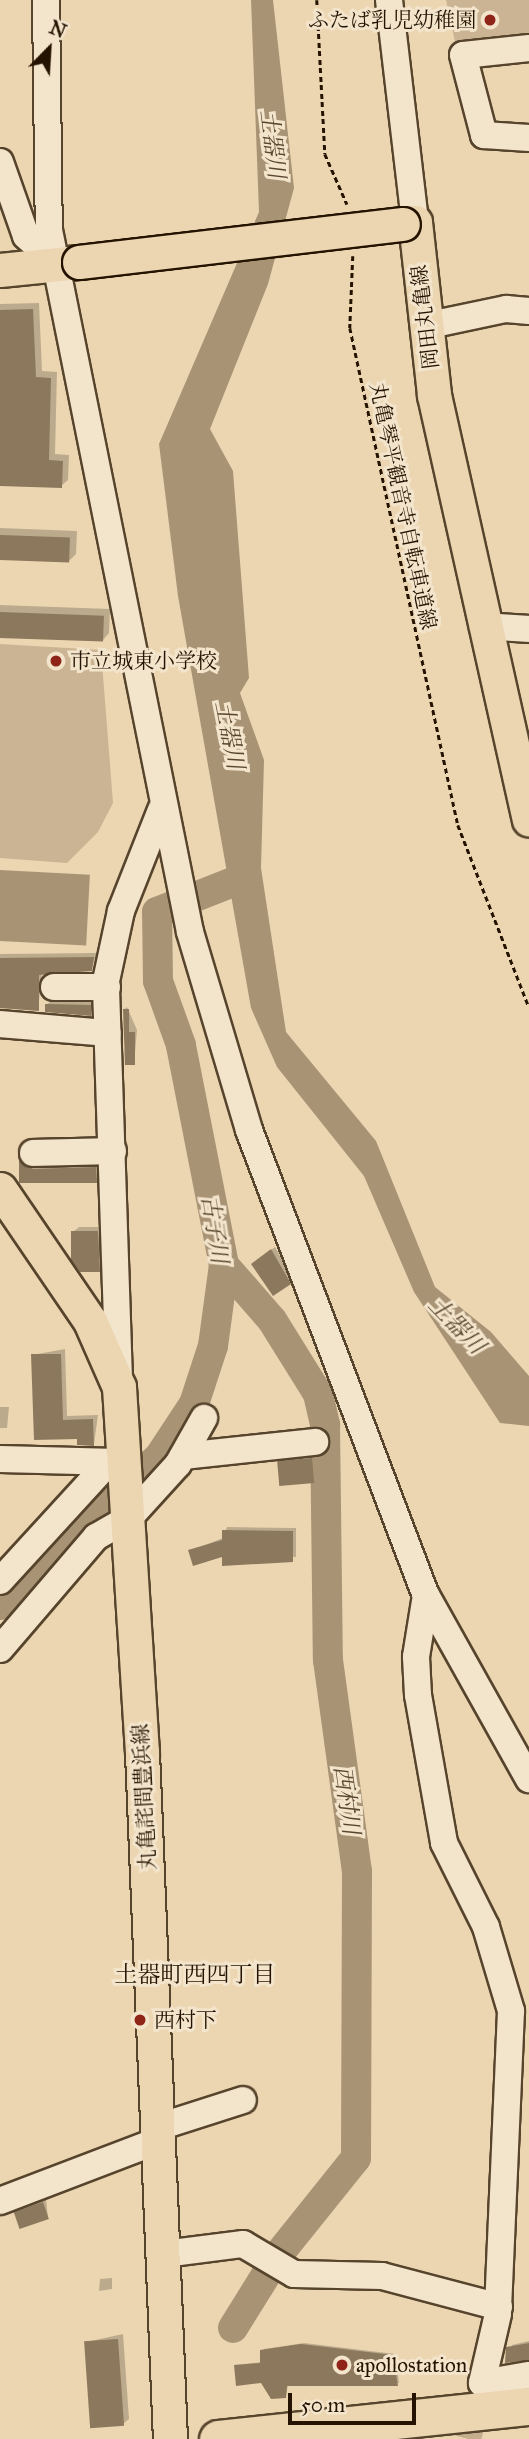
<!DOCTYPE html>
<meta charset="utf-8">
<style>
body{margin:0}
#map{position:relative;width:529px;height:2439px;overflow:hidden;background:#ecd5b1;font-family:"IM FELL Great Primer","Noto Serif JP",serif}
div>[style]{position:absolute}
.green>*{inset:0;background:#cab493}
.water>*{inset:0;background:#a89375;transform-origin:0 0}
.shadow>*{inset:0;background:#0003}
.river>*{height:30px;margin:-15px;padding:0 15px;transform-origin:15px;border-radius:15px;background:#a89375}
.building>*{inset:0;background:#8c785c;transform-origin:0 0}
.minor-tunnel>*{height:26px;margin-top:-13px;transform-origin:0;background:repeating-linear-gradient(90deg,#c4ae8e 0 26px,transparent 0 39px)}
.path>*{height:2.5px;margin-top:-1.25px;transform-origin:0;background:repeating-linear-gradient(90deg,#241300 0 5px,transparent 0 8.5px)}
.roads{filter:drop-shadow(2px 0 #56442c) drop-shadow(-2px 0 #56442c) drop-shadow(0 2px #56442c) drop-shadow(0 -2px #56442c)}
.minor>*{height:26px;margin:-13px;padding:0 13px;transform-origin:13px;border-radius:13px;background:#f3e4cc}
.major>*{height:33px;margin:-16.5px;padding:0 16.5px;transform-origin:16.5px;border-radius:16.5px;background:#ecd5b1}
.highway>*{height:37px;margin:-18.5px;padding:0 18.5px;transform-origin:18.5px;border-radius:18.5px;background:#ecd5b1}
.bridges{filter:drop-shadow(2px 0 #241300) drop-shadow(-2px 0 #241300) drop-shadow(0 2px #241300) drop-shadow(0 -2px #241300)}
.major-bridge>*{height:33px;margin:-16.5px;padding:0 16.5px;transform-origin:16.5px;border-radius:16.5px;background:#ecd5b1}
.dots>*{width:19px;height:19px;translate:-50% -50%;box-sizing:border-box;border:4px solid #f3e4cc;border-radius:50%}
span{translate:-50% -50%;white-space:nowrap;text-align:center;line-height:1.15;-webkit-text-stroke:6px #f3e4cc;paint-order:stroke}
.poi-label{font-size:21px;color:#241300}
.right{translate:-100% -50%;text-align:right}
.left{translate:0 -50%;text-align:left}
.street-label{font-size:21px;color:#241300}
.water-label{font-size:23px;color:#59462f;font-style:italic}
.neighbourhood-label{font-size:23px;color:#241300}
.north{position:absolute;left:14px;top:14px;width:70px;height:70px;-webkit-text-stroke:5px #f3e4cc;paint-order:stroke;rotate:24deg;font-size:19px;font-weight:700;line-height:28px;text-align:center;color:#241300}
.north::after{content:'';display:block;margin:auto;width:24px;height:32px;background:#241300;clip-path:polygon(50% 0,100% 100%,50% 72%,0 100%)}
.scale{position:absolute;left:288px;top:2393px;width:128px;height:32px;box-sizing:border-box;border:4px solid #241300;border-top:0;padding-left:9px;font-size:21px;line-height:24px;white-space:nowrap;color:#241300;-webkit-text-stroke:5px #f3e4cc;paint-order:stroke}
</style>
<div id="map">
<div class="green">
<i style="clip-path:polygon(446px 0,529px 0,529px 40px,456px 46px)"></i>
<i style="clip-path:polygon(0 644px,101px 650px,113px 803px,98px 832px,67px 863px,0 858px)"></i>
</div>
<div class="water">
<i style="clip-path:polygon(251px 0,273px 0,294px 188px,268px 284px,210px 429px,233px 471px,249px 678px,240px 693px,264px 760px,261px 868px,286px 1032px,376px 1141px,435px 1287px,491px 1332px,529px 1376px,529px 1426px,500px 1423px,414px 1292px,364px 1176px,277px 1067px,251px 1008px,178px 596px,159px 444px,259px 212px)"></i>
<i style="left:0;top:870px;width:90px;height:71px;rotate:3deg"></i>
</div>
<div class="shadow">
<i style="clip-path:polygon(39px 303px,42px 371px,57px 372px,55px 454px,69px 455px,68px 480px,61px 486px,0 484px,0 304px)"></i>
<i style="clip-path:polygon(0 528px,77px 531px,76px 554px,69px 561px,0 559px)"></i>
<i style="clip-path:polygon(0 605px,110px 609px,109px 633px,103px 640px,0 636px)"></i>
<i style="clip-path:polygon(97px 953px,91px 970px,42px 973px,38px 1010px,0 1008px,0 954px)"></i>
<i style="clip-path:polygon(50px 1002px,94px 1002px,94px 1011px,46px 1005px)"></i>
<i style="clip-path:polygon(127px 1007px,137px 1030px,134px 1064px,124px 1010px)"></i>
<i style="clip-path:polygon(26px 1156px,101px 1162px,102px 1176px,96px 1181px,21px 1181px)"></i>
<i style="clip-path:polygon(79px 1227px,103px 1227px,104px 1265px,99px 1270px,73px 1232px)"></i>
<i style="clip-path:polygon(275px 1247px,293px 1279px,289px 1282px,256px 1261px)"></i>
<i style="clip-path:polygon(65px 1349px,67px 1416px,98px 1415px,94px 1444px,78px 1437px,35px 1438px,32px 1355px)"></i>
<i style="clip-path:polygon(0 1407px,9px 1407px,7px 1428px,0 1428px)"></i>
<i style="clip-path:polygon(315px 1456px,313px 1481px,278px 1463px,282px 1459px)"></i>
<i style="clip-path:polygon(227px 1527px,296px 1528px,296px 1557px,190px 1551px,223px 1538px)"></i>
<i style="clip-path:polygon(46px 2199px,48px 2218px,16px 2213px,19px 2210px)"></i>
<i style="clip-path:polygon(112px 2278px,112px 2289px,99px 2291px,100px 2279px)"></i>
<i style="clip-path:polygon(123px 2334px,129px 2419px,123px 2424px,86px 2342px)"></i>
<i style="clip-path:polygon(529px 2341px,529px 2361px,507px 2361px,512px 2345px)"></i>
<i style="clip-path:polygon(304px 2343px,395px 2354px,399px 2383px,288px 2385px,286px 2396px,236px 2365px,262px 2362px,264px 2349px)"></i>
</div>
<div class="river">
<i style="left:224px;top:1265px;width:73px;rotate:48.9deg"></i>
<i style="left:272px;top:1320px;width:87px;rotate:58.1deg"></i>
<i style="left:318px;top:1394px;width:32px;rotate:77deg"></i>
<i style="left:325px;top:1425px;width:235px;rotate:89.3deg"></i>
<i style="left:328px;top:1660px;width:213px;rotate:82.2deg"></i>
<i style="left:357px;top:1871px;width:287px;rotate:90.2deg"></i>
<i style="left:356px;top:2158px;width:123px;rotate:128.7deg"></i>
<i style="left:279px;top:2254px;width:87px;rotate:121.9deg"></i>
<i style="left:0;top:1605px;width:50px;rotate:-51.5deg"></i>
<i style="left:31px;top:1566px;width:168px;rotate:-40.4deg"></i>
<i style="left:159px;top:1457px;width:64px;rotate:-56.6deg"></i>
<i style="left:194px;top:1404px;width:61px;rotate:-71.9deg"></i>
<i style="left:213px;top:1346px;width:82px;rotate:-82.3deg"></i>
<i style="left:224px;top:1265px;width:224px;rotate:-101.1deg"></i>
<i style="left:181px;top:1045px;width:68px;rotate:-109.8deg"></i>
<i style="left:158px;top:981px;width:69px;rotate:-90.8deg"></i>
<i style="left:157px;top:912px;width:96px;rotate:-21.5deg"></i>
</div>
<div class="building">
<i style="clip-path:polygon(33px 309px,36px 377px,51px 378px,49px 460px,63px 461px,62px 488px,0 486px,0 310px)"></i>
<i style="left:0;top:535px;width:70px;height:25px;rotate:2deg"></i>
<i style="left:0;top:612px;width:104px;height:26px;rotate:2deg"></i>
<i style="clip-path:polygon(94px 957px,92px 971px,39px 975px,39px 1011px,0 1008px,0 958px)"></i>
<i style="clip-path:polygon(45px 1004px,91px 1005px,91px 1016px,45px 1012px)"></i>
<i style="clip-path:polygon(123px 1009px,129px 1009px,129px 1032px,135px 1032px,135px 1065px,125px 1065px)"></i>
<i style="clip-path:polygon(19px 1160px,33px 1169px,96px 1167px,97px 1183px,19px 1183px)"></i>
<i style="clip-path:polygon(71px 1231px,98px 1231px,100px 1272px,80px 1272px,71px 1260px)"></i>
<i style="clip-path:polygon(271px 1249px,291px 1284px,273px 1296px,251px 1264px)"></i>
<i style="clip-path:polygon(31px 1354px,61px 1354px,63px 1420px,93px 1419px,94px 1446px,77px 1445px,77px 1439px,34px 1440px)"></i>
<i style="left:312px;top:1458px;width:25px;height:35px;rotate:85deg"></i>
<i style="clip-path:polygon(222px 1530px,293px 1531px,293px 1562px,222px 1566px,222px 1557px,193px 1566px,188px 1550px,222px 1540px)"></i>
<i style="left:43px;top:2202px;width:18px;height:31px;rotate:71deg"></i>
<i style="left:118px;top:2339px;width:87px;height:34px;rotate:86deg"></i>
<i style="clip-path:polygon(529px 2343px,529px 2360px,505px 2363px,506px 2347px)"></i>
<i style="clip-path:polygon(301px 2344px,393px 2355px,398px 2386px,287px 2386px,286px 2398px,271px 2399px,261px 2383px,236px 2386px,234px 2365px,260px 2363px,260px 2350px)"></i>
</div>
<div class="minor-tunnel">
<i style="left:468px;top:2439px;width:43px;rotate:-75.3deg"></i>
</div>
<div class="path">
<i style="left:317px;top:0;width:154px;rotate:87deg"></i>
<i style="left:325px;top:154px;width:55px;rotate:66.3deg"></i>
<i style="left:353px;top:256px;width:72px;rotate:92.4deg"></i>
<i style="left:350px;top:328px;width:509px;rotate:77.74deg"></i>
<i style="left:458px;top:825px;width:195px;rotate:68.7deg"></i>
</div>
<div class="roads">
<div class="minor">
<i style="left:46px;top:0;width:230px;rotate:89.3deg"></i>
<i style="left:49px;top:230px;width:716px;rotate:78.64deg"></i>
<i style="left:190px;top:932px;width:207px;rotate:73.4deg"></i>
<i style="left:249px;top:1130px;width:498px;rotate:69.2deg"></i>
<i style="left:426px;top:1595px;width:211px;rotate:60.8deg"></i>
<i style="left:389px;top:0;width:224px;rotate:83.3deg"></i>
<i style="left:529px;top:48px;width:66px;rotate:173.9deg"></i>
<i style="left:463px;top:55px;width:83px;rotate:75.3deg"></i>
<i style="left:484px;top:135px;width:45px;rotate:3.8deg"></i>
<i style="left:0;top:162px;width:78px;rotate:70.6deg"></i>
<i style="left:26px;top:236px;width:40px;rotate:42deg"></i>
<i style="left:425px;top:326px;width:83px;rotate:-11.9deg"></i>
<i style="left:506px;top:309px;width:23px;rotate:5deg"></i>
<i style="left:483px;top:626px;width:46px;rotate:3.7deg"></i>
<i style="left:54px;top:987px;width:53px"></i>
<i style="left:0;top:1024px;width:108px;rotate:4.8deg"></i>
<i style="left:33px;top:1153px;width:80px;rotate:-1.4deg"></i>
<i style="left:119px;top:1380px;width:399px;rotate:-91.9deg"></i>
<i style="left:106px;top:981px;width:72px;rotate:-77.9deg"></i>
<i style="left:121px;top:911px;width:109px;rotate:-68.4deg"></i>
<i style="left:183px;top:1456px;width:133px;rotate:-6.1deg"></i>
<i style="left:0;top:1459px;width:118px;rotate:1.5deg"></i>
<i style="left:0;top:1581px;width:160px;rotate:-47.5deg"></i>
<i style="left:426px;top:1595px;width:63px;rotate:99.2deg"></i>
<i style="left:416px;top:1657px;width:38px;rotate:87deg"></i>
<i style="left:418px;top:1695px;width:150px;rotate:80deg"></i>
<i style="left:444px;top:1843px;width:94px;rotate:63.4deg"></i>
<i style="left:486px;top:1927px;width:88px;rotate:73.4deg"></i>
<i style="left:511px;top:2011px;width:303px;rotate:92.5deg"></i>
<i style="left:498px;top:2314px;width:71px;rotate:103.1deg"></i>
<i style="left:482px;top:2383px;width:48px;rotate:-9.7deg"></i>
<i style="left:0;top:1649px;width:148px;rotate:-49.4deg"></i>
<i style="left:96px;top:1537px;width:39px;rotate:-30deg"></i>
<i style="left:130px;top:1517px;width:72px;rotate:-47.8deg"></i>
<i style="left:178px;top:1464px;width:53px;rotate:-60.5deg"></i>
<i style="left:159px;top:2127px;width:88px;rotate:-17.8deg"></i>
<i style="left:0;top:2201px;width:171px;rotate:-20.9deg"></i>
<i style="left:164px;top:2254px;width:80px;rotate:-7.2deg"></i>
<i style="left:243px;top:2244px;width:59px;rotate:30.5deg"></i>
<i style="left:294px;top:2274px;width:88px;rotate:1.3deg"></i>
<i style="left:382px;top:2276px;width:121px;rotate:14.8deg"></i>
</div>
<div class="major">
<i style="left:403px;top:224px;width:12px;rotate:-9deg"></i>
<i style="left:415px;top:222px;width:174px;rotate:83.7deg"></i>
<i style="left:434px;top:395px;width:435px;rotate:77.4deg"></i>
<i style="left:0;top:270px;width:79px;rotate:-5.8deg"></i>
<i style="left:0;top:1189px;width:160px;rotate:55.7deg"></i>
<i style="left:90px;top:1321px;width:72px;rotate:66.3deg"></i>
<i style="left:119px;top:1387px;width:366px;rotate:86.4deg"></i>
<i style="left:142px;top:1752px;width:688px;rotate:87.67deg"></i>
</div>
<div class="highway">
<i style="left:218px;top:2439px;width:313px;rotate:-6.1deg"></i>
</div>
</div>
<div class="bridges">
<div class="major-bridge">
<i style="left:79px;top:262px;width:326px;rotate:-6.7deg"></i>
</div>
</div>
<div class="dots">
<i style="left:490px;top:20px;background:#8f2418"></i>
<i style="left:56px;top:661px;background:#8f2418"></i>
<i style="left:140px;top:2020px;background:#8f2418"></i>
<i style="left:342px;top:2365px;background:#8f2418"></i>
</div>
<div class="poi-label">
<span class="right" style="left:476px;top:20px">ふたば乳児幼稚園</span>
<span class="left" style="left:70px;top:661px">市立城東小学校</span>
<span class="left" style="left:154px;top:2020px">西村下</span>
<span class="left" style="left:356px;top:2365px">apollostation</span>
</div>
<div class="street-label">
<span style="left:425px;top:317px;rotate:-97deg">岡田丸亀線</span>
<span style="left:403px;top:506px;rotate:78deg">丸亀琴平観音寺自転車道線</span>
<span style="left:144px;top:1797px;rotate:-93deg">丸亀詫間豊浜線</span>
</div>
<div class="water-label">
<span style="left:273px;top:144px;rotate:83deg">土器川</span>
<span style="left:230px;top:735px;rotate:79deg">土器川</span>
<span style="left:215px;top:1229px;rotate:81deg">古子川</span>
<span style="left:457px;top:1325px;rotate:46deg">土器川</span>
<span style="left:347px;top:1800px;rotate:82deg">西村川</span>
</div>
<div class="neighbourhood-label">
<span style="left:195px;top:1974px">土器町西四丁目</span>
</div>
<div class="north">N</div>
<div class="scale">50 m</div>
</div>
